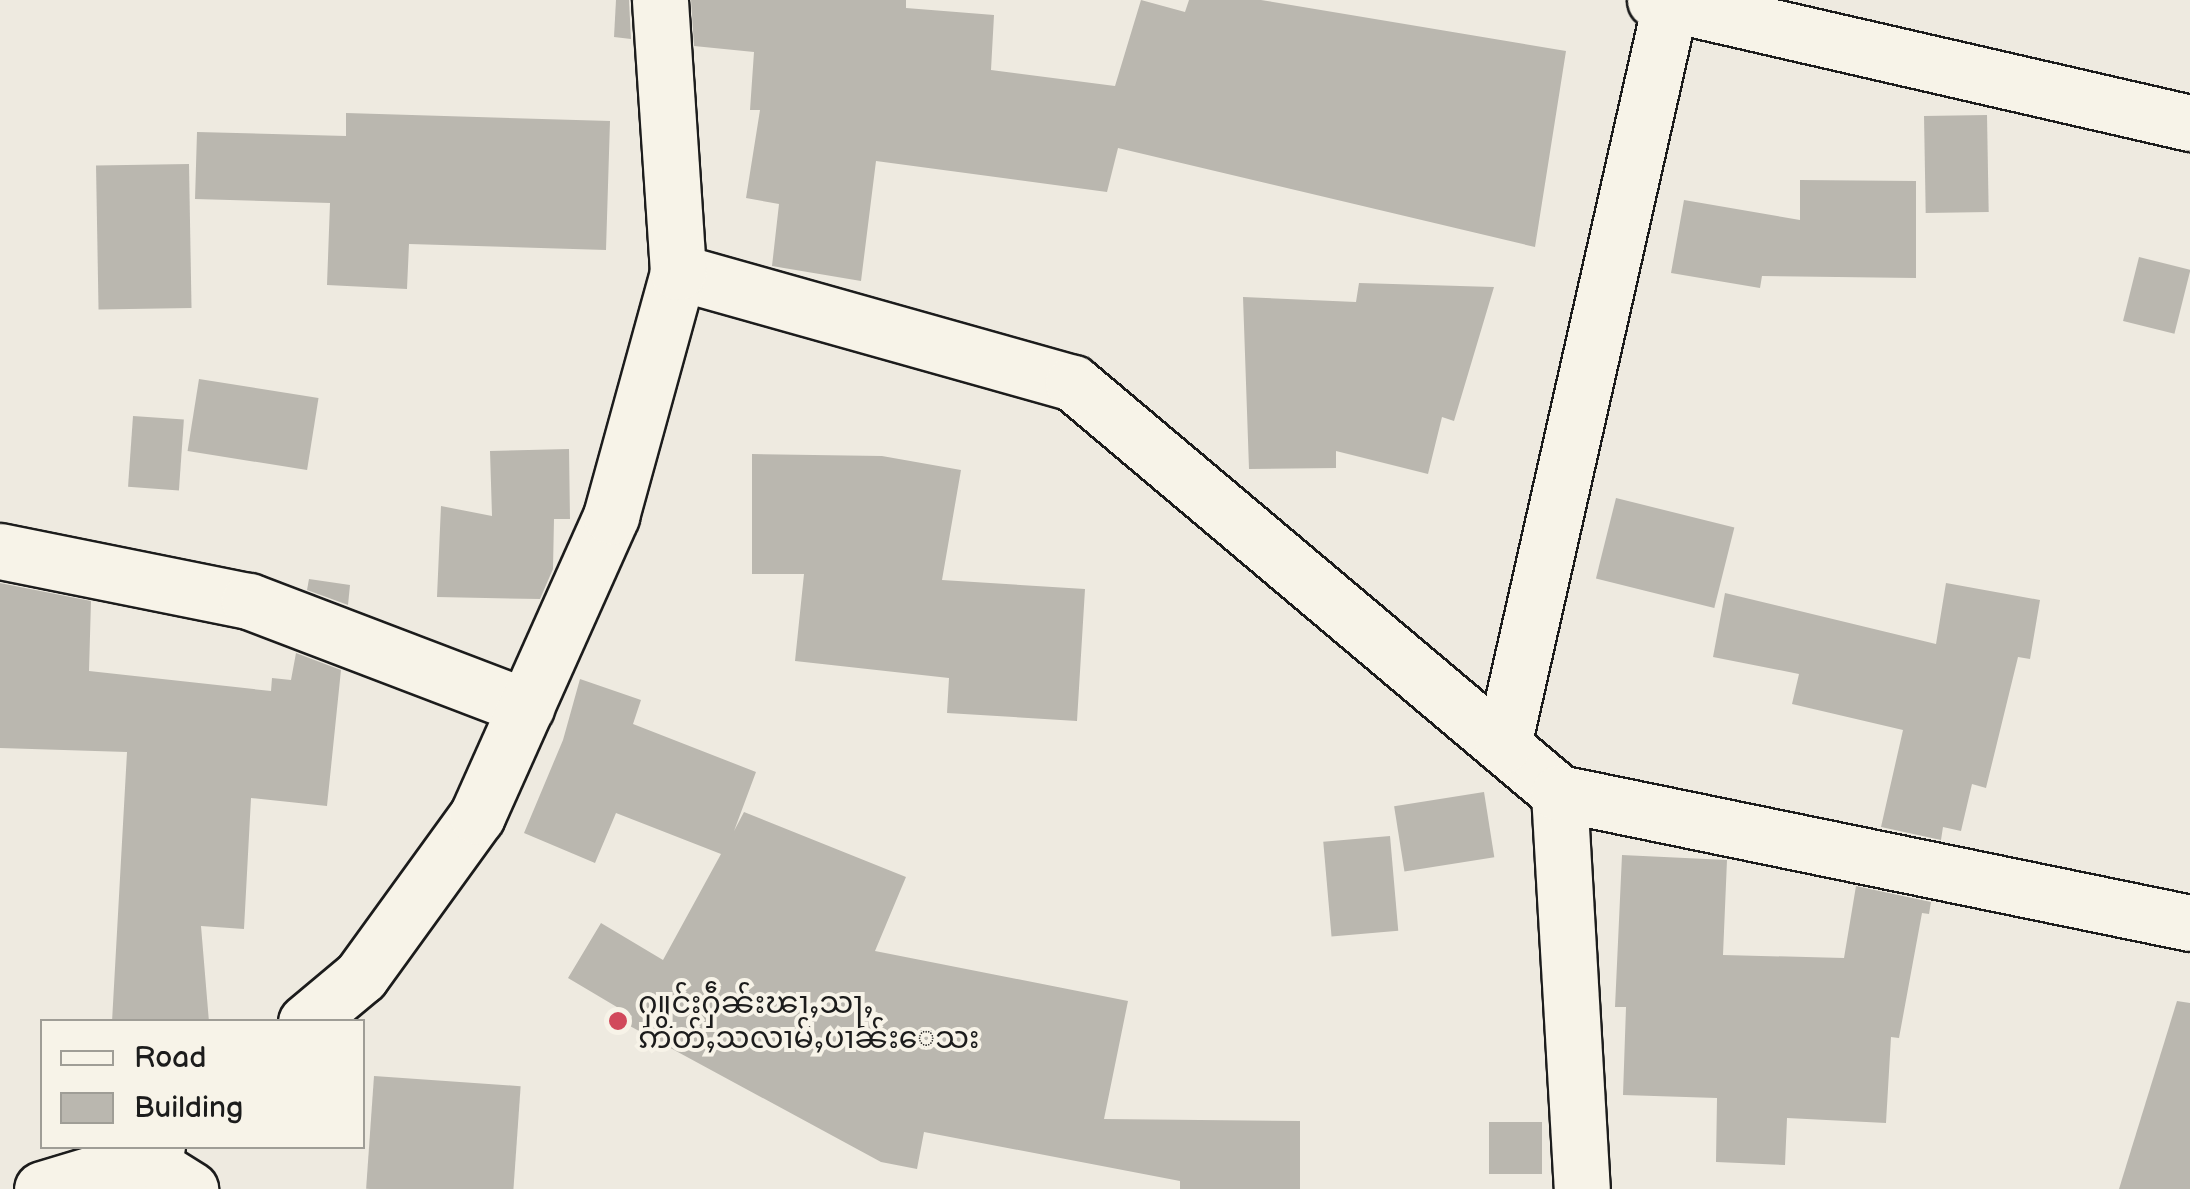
<!DOCTYPE html>
<meta charset="utf-8">
<style>
body{margin:0}
#map{position:relative;width:2190px;height:1189px;overflow:hidden;background:#eeeae0;font-family:"Balsamiq Sans","Noto Sans Myanmar",sans-serif}
div>[style]{position:absolute}
.building>*{inset:0;background:#bab7af;transform-origin:0 0}
.roads{filter:drop-shadow(2px 0 #1c1c1c) drop-shadow(-2px 0 #1c1c1c) drop-shadow(0 2px #1c1c1c) drop-shadow(0 -2px #1c1c1c)}
.minor>*{height:55px;margin:-27.5px;padding:0 27.5px;transform-origin:27.5px;border-radius:27.5px;background:#f7f3e8}
.dots>*{width:28px;height:28px;translate:-50% -50%;box-sizing:border-box;border:5px solid #f7f3e8;border-radius:50%}
span{translate:-50% -50%;white-space:nowrap;text-align:center;line-height:1.15;-webkit-text-stroke:8px #f7f3e8;paint-order:stroke}
.poi-label{font-size:30px;color:#1c1c1c}
.left{translate:0 -50%;text-align:left}
.legend{position:absolute;left:40px;top:1019px;width:325px;height:130px;box-sizing:border-box;background:#f7f3e8;border:2px solid #9f9d96;margin:0;padding:12px 18px;list-style:none;font-size:30px;color:#1c1c1c}
.legend li{display:flex;align-items:center;gap:20px;height:50px}
.legend b{width:50px;border:2px solid #9f9d96}
</style>
<div id="map">
<div class="building">
<i style="clip-path:polygon(616px 0,629px 0,631px 39px,614px 37px)"></i>
<i style="clip-path:polygon(691px 0,906px 0,906px 8px,994px 15px,991px 70px,1115px 86px,1141px 0,1185px 12px,1189px 0,1261px 0,1566px 51px,1535px 247px,1118px 148px,1107px 192px,876px 161px,861px 281px,772px 266px,779px 204px,746px 198px,760px 110px,750px 110px,754px 52px,694px 46px)"></i>
<i style="clip-path:polygon(346px 113px,610px 121px,606px 250px,409px 244px,407px 289px,327px 285px,330px 203px,195px 199px,197px 132px,346px 136px)"></i>
<i style="left:1987px;top:115px;width:97px;height:63px;rotate:89deg"></i>
<i style="left:189px;top:164px;width:144px;height:93px;rotate:89deg"></i>
<i style="clip-path:polygon(1800px 180px,1916px 181px,1916px 278px,1762px 276px,1760px 288px,1671px 273px,1684px 200px,1800px 220px)"></i>
<i style="left:2139px;top:257px;width:53px;height:66px;rotate:14deg"></i>
<i style="clip-path:polygon(1359px 283px,1494px 287px,1454px 421px,1442px 417px,1428px 474px,1336px 451px,1336px 468px,1249px 469px,1243px 297px,1356px 302px)"></i>
<i style="left:199px;top:379px;width:121px;height:73px;rotate:9deg"></i>
<i style="left:133px;top:416px;width:51px;height:71px;rotate:4deg"></i>
<i style="clip-path:polygon(569px 449px,570px 519px,554px 519px,553px 569px,540px 599px,437px 597px,441px 506px,492px 516px,490px 451px)"></i>
<i style="clip-path:polygon(752px 454px,882px 456px,961px 470px,942px 580px,1085px 589px,1077px 721px,947px 713px,949px 678px,795px 661px,804px 574px,752px 574px)"></i>
<i style="left:1616px;top:498px;width:122px;height:83px;rotate:14deg"></i>
<i style="clip-path:polygon(309px 579px,350px 585px,348px 605px,307px 590px)"></i>
<i style="clip-path:polygon(0 583px,91px 601px,89px 671px,271px 691px,272px 678px,291px 680px,296px 653px,341px 670px,327px 806px,251px 798px,244px 929px,201px 926px,209px 1022px,112px 1022px,127px 752px,0 748px)"></i>
<i style="clip-path:polygon(1946px 583px,2040px 600px,2030px 659px,2018px 657px,1986px 788px,1972px 784px,1961px 831px,1943px 827px,1941px 840px,1881px 827px,1903px 730px,1792px 704px,1799px 674px,1713px 657px,1725px 593px,1936px 644px)"></i>
<i style="clip-path:polygon(580px 679px,641px 700px,633px 724px,756px 772px,734px 831px,744px 812px,906px 877px,875px 951px,1128px 1001px,1104px 1119px,1300px 1121px,1300px 1189px,1180px 1189px,1180px 1181px,924px 1132px,917px 1169px,881px 1162px,628px 1025px,632px 1016px,568px 978px,601px 923px,663px 960px,721px 854px,616px 813px,595px 863px,524px 833px,563px 740px)"></i>
<i style="left:1484px;top:792px;width:66px;height:91px;rotate:81deg"></i>
<i style="left:1390px;top:836px;width:95px;height:67px;rotate:85deg"></i>
<i style="clip-path:polygon(1622px 855px,1727px 860px,1723px 955px,1844px 958px,1856px 886px,1931px 902px,1929px 914px,1922px 913px,1899px 1038px,1891px 1037px,1886px 1123px,1787px 1118px,1785px 1165px,1716px 1162px,1717px 1098px,1623px 1095px,1626px 1007px,1615px 1007px)"></i>
<i style="clip-path:polygon(2177px 1001px,2190px 1003px,2190px 1189px,2119px 1189px)"></i>
<i style="left:374px;top:1076px;width:147px;height:113px;rotate:4deg"></i>
<i style="left:1489px;top:1122px;width:53px;height:52px"></i>
</div>
<div class="roads">
<div class="minor">
<i style="left:1655px;top:0;width:549px;rotate:12.95deg"></i>
<i style="left:678px;top:272px;width:410px;rotate:15.7deg"></i>
<i style="left:1073px;top:383px;width:636px;rotate:40.15deg"></i>
<i style="left:1559px;top:793px;width:397px;rotate:86.7deg"></i>
<i style="left:0;top:551px;width:254px;rotate:11.4deg"></i>
<i style="left:249px;top:601px;width:297px;rotate:20.9deg"></i>
<i style="left:1503px;top:745px;width:764px;rotate:-77.29deg"></i>
<i style="left:1559px;top:793px;width:644px;rotate:11.64deg"></i>
<i style="left:306px;top:1022px;width:72px;rotate:-39.9deg"></i>
<i style="left:361px;top:976px;width:198px;rotate:-54.1deg"></i>
<i style="left:477px;top:816px;width:329px;rotate:-65.9deg"></i>
<i style="left:611px;top:516px;width:253px;rotate:-74.6deg"></i>
<i style="left:678px;top:272px;width:273px;rotate:-93.8deg"></i>
<i style="left:142px;top:1159px;width:57px;rotate:32deg"></i>
<i style="left:42px;top:1189px;width:104px;rotate:-16.7deg"></i>
<i style="left:142px;top:1159px;width:20px;rotate:-41deg"></i>
</div>
</div>
<div class="dots">
<i style="left:618px;top:1021px;background:#d1495b"></i>
</div>
<div class="poi-label">
<span class="left" style="left:638px;top:1021px">ႁူင်းႁဵၼ်းၽႃႇသႃႇ<br>ဢိတ်ႇသလၢမ်ႇပၢၼ်းေသး</span>
</div>
<ul class="legend">
<li><b style="height:12px;background:#f7f3e8"></b>Road</li>
<li><b style="height:28px;background:#bab7af"></b>Building</li>
</ul>
</div>
